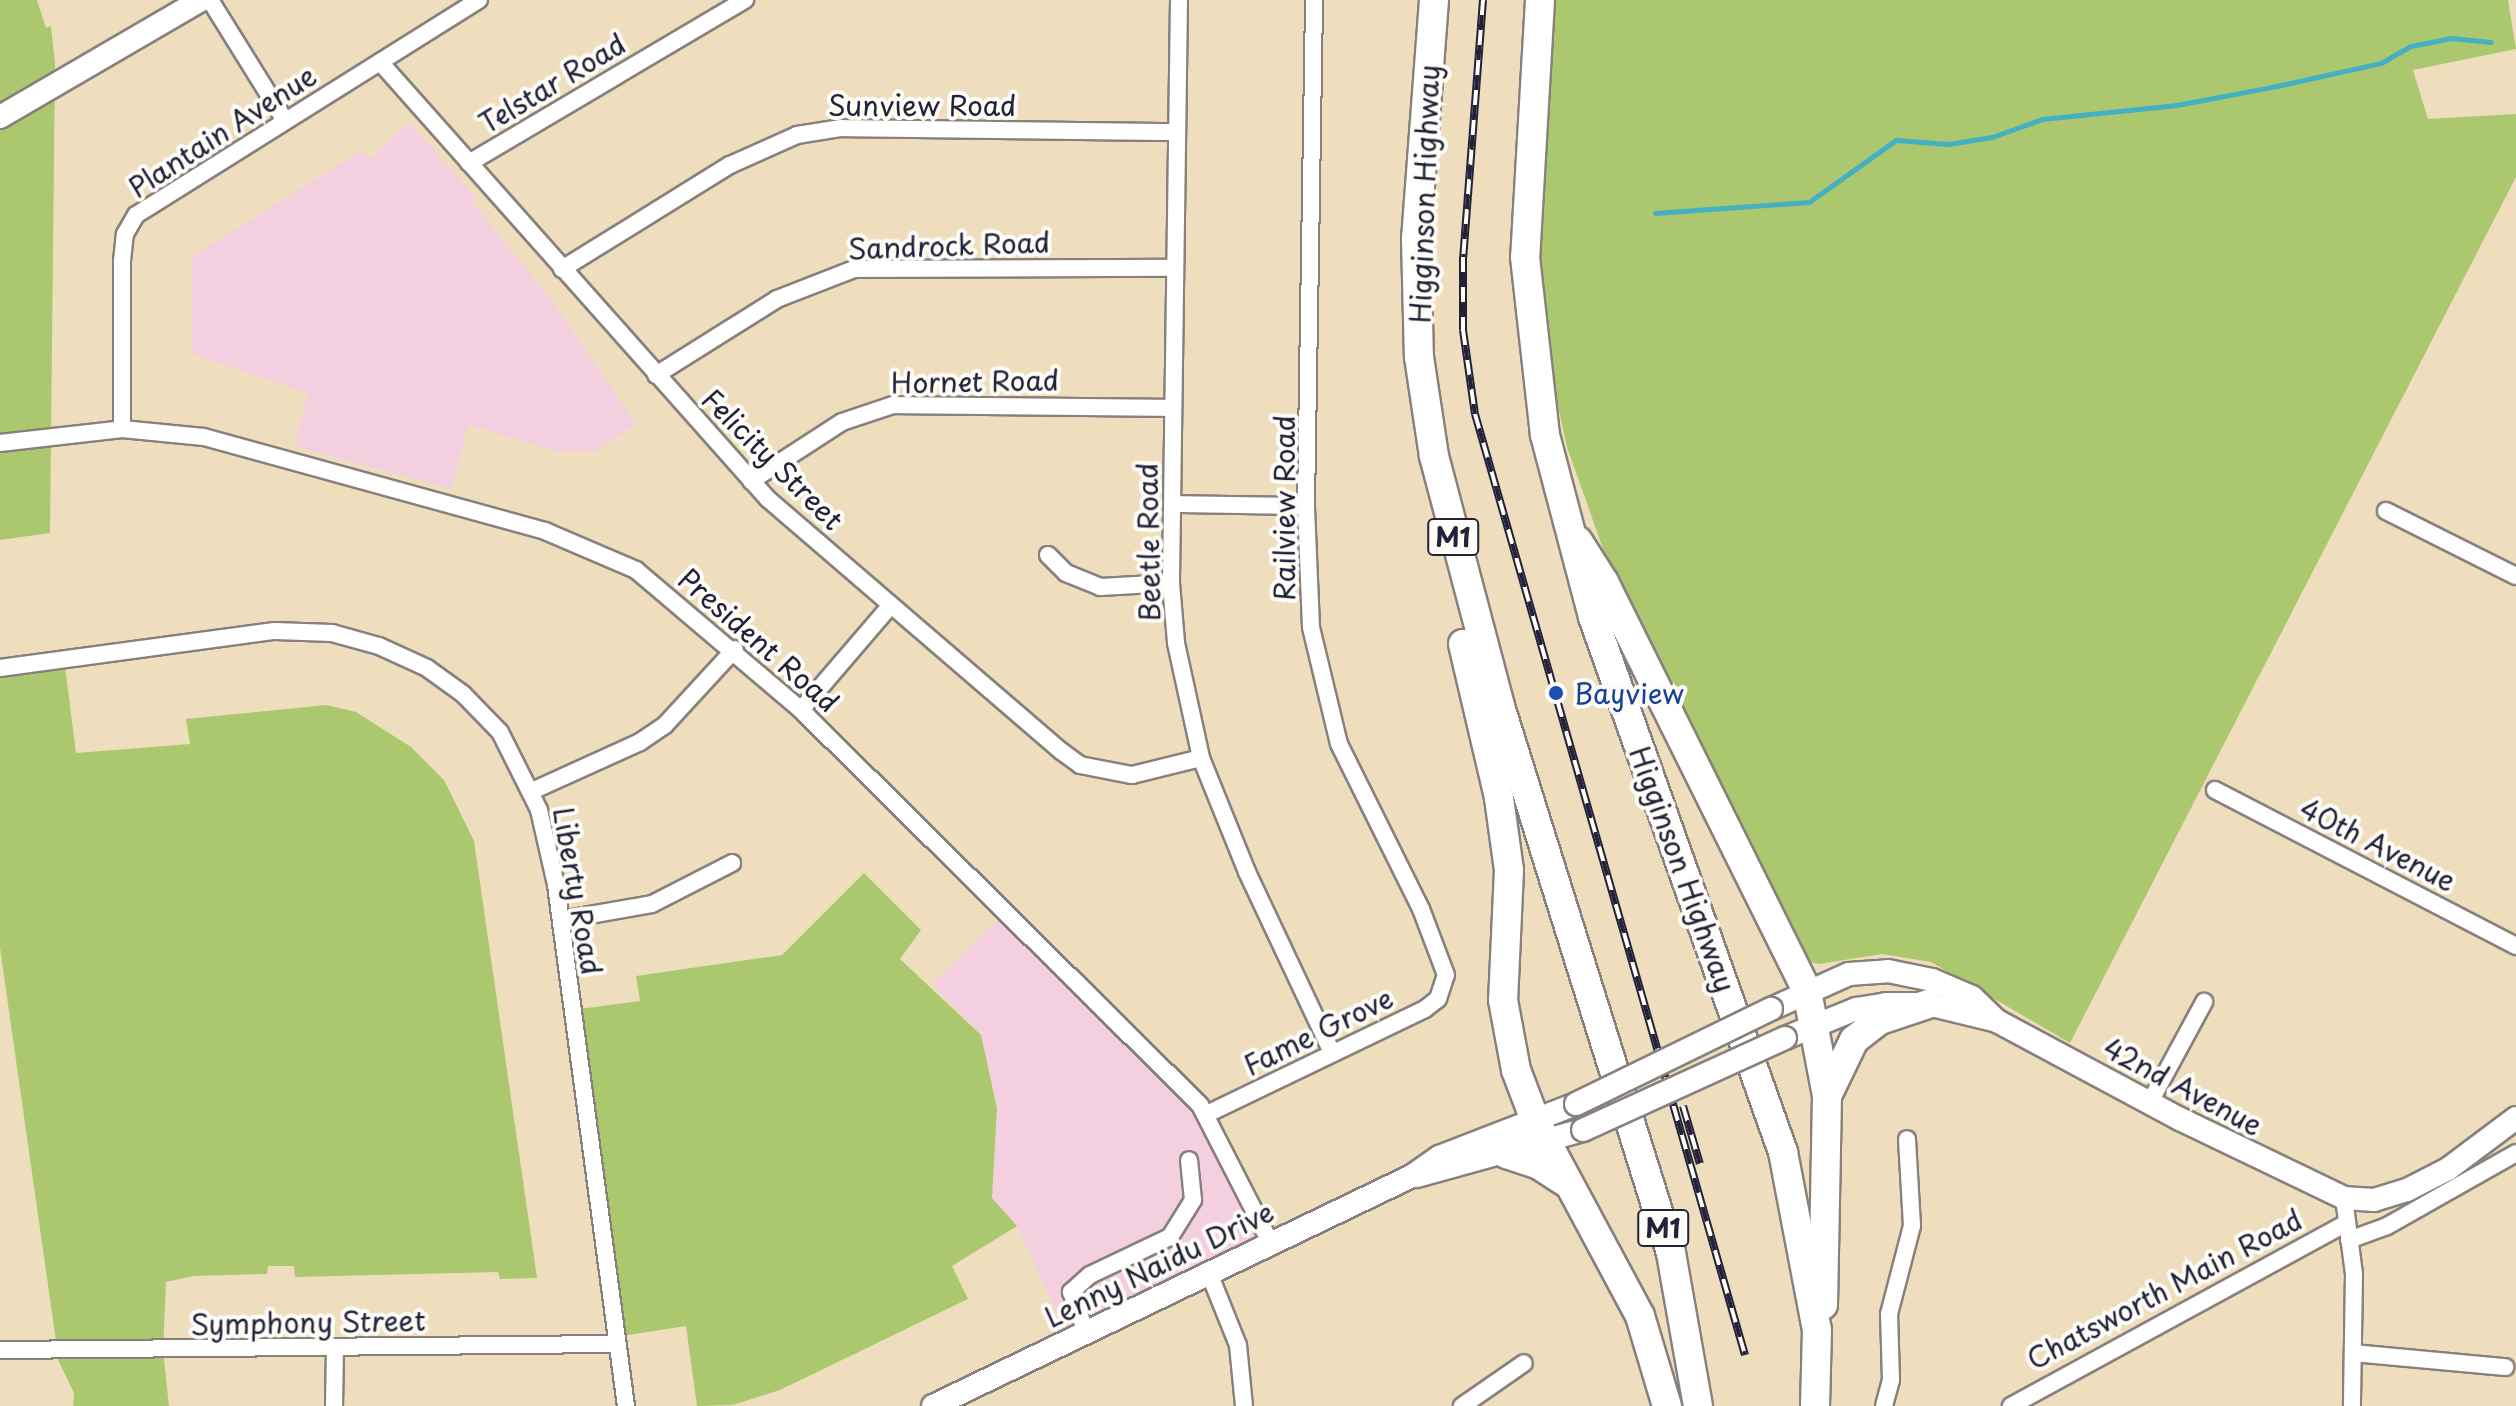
<!DOCTYPE html>
<style>
body{margin:0}
#map{position:relative;width:2516px;height:1406px;overflow:hidden;background:#efdebd;font-family:"Playpen Sans",sans-serif}
div>[style]{position:absolute}
.built>*{inset:0;background:#f3cfe0}
.green>*{inset:0;background:#abc86f}
.stream>*{height:5px;margin:-2.5px;padding:0 2.5px;transform-origin:2.5px;border-radius:2.5px;background:#44b0c2}
.roads{filter:drop-shadow(2px 0 #88807c) drop-shadow(-2px 0 #88807c) drop-shadow(0 2px #88807c) drop-shadow(0 -2px #88807c)}
.street>*{height:16px;margin:-8px;padding:0 8px;transform-origin:8px;border-radius:8px;background:#fff}
.secondary>*{height:22px;margin:-11px;padding:0 11px;transform-origin:11px;border-radius:11px;background:#fff}
.highway>*{height:28px;margin:-14px;padding:0 14px;transform-origin:14px;border-radius:14px;background:#fff}
.rail>*{height:8px;margin-top:-4px;transform-origin:0;background:repeating-linear-gradient(90deg,#fdfcf7 0 15px,#22223b 0 30px);box-sizing:border-box;border-block:2px solid #22223b}
.bridges{filter:drop-shadow(2px 0 #88807c) drop-shadow(-2px 0 #88807c) drop-shadow(0 2px #88807c) drop-shadow(0 -2px #88807c)}
.secondary-bridge>*{height:22px;margin:-11px;padding:0 11px;transform-origin:11px;border-radius:11px;background:#fff}
.dots>*{width:22px;height:22px;translate:-50% -50%;box-sizing:border-box;border:4px solid #fdfcf7;border-radius:50%}
span{translate:-50% -50%;white-space:nowrap;text-align:center;line-height:1.15;-webkit-text-stroke:8px #fdfcf7;paint-order:stroke}
.shield-label span{padding:2px 6px;background:#fdfcf7;border:2px solid;border-radius:6px;-webkit-text-stroke-width:0}
.shield-label{font-size:26px;color:#22223b;font-weight:700}
.street-label{font-size:28px;color:#22223b}
.transit-label{font-size:28px;color:#164399}
.left{translate:0 -50%;text-align:left}
</style>
<div id="map">
<div class="built">
<i style="clip-path:polygon(409px 122px,476px 197px,471px 201px,556px 306px,636px 424px,596px 451px,557px 451px,468px 425px,452px 489px,295px 446px,308px 393px,192px 354px,192px 257px,360px 151px,370px 159px)"></i>
<i style="clip-path:polygon(1006px 912px,1190px 1094px,1272px 1244px,1070px 1341px,1017px 1226px,992px 1198px,997px 1108px,981px 1035px,932px 984px)"></i>
</div>
<div class="green">
<i style="clip-path:polygon(0 0,37px 0,46px 28px,51px 26px,55px 63px,50px 533px,0 540px)"></i>
<i style="clip-path:polygon(1552px 0,2508px 0,2516px 49px,2413px 70px,2428px 119px,2516px 114px,2516px 177px,2070px 1043px,1931px 962px,1882px 954px,1819px 964px,1804px 961px,1607px 560px,1567px 447px,1549px 365px,1537px 238px)"></i>
<i style="clip-path:polygon(64px 658px,76px 753px,190px 744px,186px 719px,326px 705px,356px 712px,411px 747px,444px 780px,474px 841px,537px 1278px,500px 1279px,498px 1272px,295px 1277px,294px 1266px,268px 1266px,267px 1274px,194px 1276px,166px 1282px,163px 1350px,169px 1406px,73px 1406px,74px 1393px,59px 1362px,0 948px,0 667px)"></i>
<i style="clip-path:polygon(864px 873px,921px 930px,900px 959px,981px 1035px,997px 1108px,992px 1198px,1017px 1226px,952px 1266px,968px 1299px,780px 1390px,733px 1405px,697px 1406px,686px 1326px,628px 1335px,619px 1345px,572px 1010px,640px 1001px,636px 976px,782px 955px)"></i>
</div>
<div class="stream">
<i style="left:1655px;top:213px;width:154px;rotate:-4.1deg"></i>
<i style="left:1809px;top:202px;width:107px;rotate:-35.5deg"></i>
<i style="left:1896px;top:140px;width:52px;rotate:4.4deg"></i>
<i style="left:1948px;top:144px;width:45px;rotate:-9deg"></i>
<i style="left:1992px;top:137px;width:53px;rotate:-19.8deg"></i>
<i style="left:2042px;top:119px;width:136px;rotate:-5.9deg"></i>
<i style="left:2177px;top:105px;width:102px;rotate:-10.8deg"></i>
<i style="left:2277px;top:86px;width:107px;rotate:-12.5deg"></i>
<i style="left:2381px;top:63px;width:34px;rotate:-30deg"></i>
<i style="left:2411px;top:46px;width:41px;rotate:-11.3deg"></i>
<i style="left:2451px;top:38px;width:40px;rotate:5.7deg"></i>
</div>
<div class="roads">
<div class="street">
<i style="left:210px;top:0;width:140px;rotate:58.1deg"></i>
<i style="left:1179px;top:0;width:583px;rotate:90.79deg"></i>
<i style="left:1171px;top:583px;width:60px;rotate:85.2deg"></i>
<i style="left:1176px;top:643px;width:118px;rotate:77.7deg"></i>
<i style="left:1201px;top:758px;width:123px;rotate:68deg"></i>
<i style="left:1247px;top:872px;width:200px;rotate:64.8deg"></i>
<i style="left:380px;top:62px;width:584px;rotate:48.4deg"></i>
<i style="left:768px;top:499px;width:386px;rotate:40.7deg"></i>
<i style="left:1061px;top:751px;width:24px;rotate:36deg"></i>
<i style="left:1080px;top:765px;width:53px;rotate:10.9deg"></i>
<i style="left:1132px;top:775px;width:71px;rotate:-13.8deg"></i>
<i style="left:469px;top:163px;width:321px;rotate:-30.6deg"></i>
<i style="left:562px;top:269px;width:198px;rotate:-31.8deg"></i>
<i style="left:730px;top:165px;width:73px;rotate:-24.1deg"></i>
<i style="left:797px;top:135px;width:45px;rotate:-9deg"></i>
<i style="left:841px;top:128px;width:333px;rotate:0.7deg"></i>
<i style="left:656px;top:375px;width:143px;rotate:-32.1deg"></i>
<i style="left:777px;top:299px;width:83px;rotate:-21.3deg"></i>
<i style="left:854px;top:269px;width:320px;rotate:-0.2deg"></i>
<i style="left:122px;top:429px;width:168px;rotate:-90deg"></i>
<i style="left:122px;top:261px;width:27px;rotate:-84deg"></i>
<i style="left:125px;top:234px;width:22px;rotate:-60deg"></i>
<i style="left:136px;top:215px;width:405px;rotate:-32.1deg"></i>
<i style="left:0;top:443px;width:123px;rotate:-6.5deg"></i>
<i style="left:122px;top:429px;width:82px;rotate:5.6deg"></i>
<i style="left:204px;top:437px;width:354px;rotate:15.4deg"></i>
<i style="left:545px;top:531px;width:99px;rotate:23.2deg"></i>
<i style="left:636px;top:570px;width:216px;rotate:40.3deg"></i>
<i style="left:801px;top:710px;width:561px;rotate:44.71deg"></i>
<i style="left:1200px;top:1105px;width:156px;rotate:62.9deg"></i>
<i style="left:751px;top:481px;width:108px;rotate:-33deg"></i>
<i style="left:842px;top:422px;width:54px;rotate:-18.4deg"></i>
<i style="left:893px;top:405px;width:279px;rotate:0.6deg"></i>
<i style="left:1173px;top:504px;width:133px;rotate:0.9deg"></i>
<i style="left:2386px;top:511px;width:145px;rotate:26.6deg"></i>
<i style="left:1048px;top:555px;width:25px;rotate:45deg"></i>
<i style="left:1066px;top:573px;width:37px;rotate:22deg"></i>
<i style="left:1100px;top:587px;width:71px;rotate:-3.2deg"></i>
<i style="left:0;top:668px;width:277px;rotate:-7.7deg"></i>
<i style="left:275px;top:631px;width:57px;rotate:2deg"></i>
<i style="left:332px;top:633px;width:49px;rotate:15.5deg"></i>
<i style="left:379px;top:646px;width:53px;rotate:24.6deg"></i>
<i style="left:427px;top:668px;width:44px;rotate:35.8deg"></i>
<i style="left:463px;top:694px;width:53px;rotate:45.8deg"></i>
<i style="left:500px;top:732px;width:87px;rotate:63.4deg"></i>
<i style="left:539px;top:810px;width:77px;rotate:77.2deg"></i>
<i style="left:556px;top:885px;width:526px;rotate:82.35deg"></i>
<i style="left:801px;top:710px;width:137px;rotate:-49.4deg"></i>
<i style="left:2215px;top:790px;width:339px;rotate:27.4deg"></i>
<i style="left:532px;top:791px;width:119px;rotate:-24.4deg"></i>
<i style="left:640px;top:742px;width:30px;rotate:-34deg"></i>
<i style="left:665px;top:725px;width:103px;rotate:-47.4deg"></i>
<i style="left:561px;top:920px;width:92px;rotate:-10deg"></i>
<i style="left:652px;top:904px;width:90px;rotate:-27.1deg"></i>
<i style="left:2150px;top:1102px;width:114px;rotate:-61.6deg"></i>
<i style="left:1207px;top:1114px;width:242px;rotate:-25.7deg"></i>
<i style="left:1425px;top:1009px;width:16px;rotate:-38deg"></i>
<i style="left:1438px;top:999px;width:25px;rotate:-72deg"></i>
<i style="left:1446px;top:975px;width:71px;rotate:-110.7deg"></i>
<i style="left:1421px;top:909px;width:184px;rotate:-116.4deg"></i>
<i style="left:1339px;top:744px;width:120px;rotate:-103.5deg"></i>
<i style="left:1311px;top:627px;width:121px;rotate:-92.4deg"></i>
<i style="left:1306px;top:506px;width:506px;rotate:-89.09deg"></i>
<i style="left:2344px;top:1198px;width:77px;rotate:82.5deg"></i>
<i style="left:2354px;top:1274px;width:132px;rotate:90.9deg"></i>
<i style="left:2349px;top:1240px;width:40px;rotate:-20.2deg"></i>
<i style="left:2387px;top:1226px;width:148px;rotate:-29.5deg"></i>
<i style="left:1209px;top:1273px;width:78px;rotate:68.1deg"></i>
<i style="left:1238px;top:1345px;width:61px;rotate:84.4deg"></i>
<i style="left:1086px;top:1332px;width:43px;rotate:-110.6deg"></i>
<i style="left:1071px;top:1292px;width:25px;rotate:-42deg"></i>
<i style="left:1090px;top:1275px;width:89px;rotate:-25.4deg"></i>
<i style="left:1170px;top:1237px;width:44px;rotate:-58.1deg"></i>
<i style="left:1193px;top:1200px;width:40px;rotate:-95.7deg"></i>
<i style="left:0;top:1350px;width:617px;rotate:-0.56deg"></i>
<i style="left:2353px;top:1353px;width:153px;rotate:5.3deg"></i>
<i style="left:334px;top:1406px;width:57px;rotate:-89deg"></i>
<i style="left:1462px;top:1406px;width:75px;rotate:-34.7deg"></i>
<i style="left:1884px;top:1406px;width:27px;rotate:-75deg"></i>
<i style="left:1891px;top:1380px;width:66px;rotate:-91.7deg"></i>
<i style="left:1889px;top:1314px;width:91px;rotate:-75.4deg"></i>
<i style="left:1912px;top:1226px;width:87px;rotate:-93.3deg"></i>
<i style="left:2011px;top:1406px;width:380px;rotate:-28.6deg"></i>
</div>
<div class="secondary">
<i style="left:0;top:117px;width:233px;rotate:-30.2deg"></i>
<i style="left:1771px;top:1009px;width:85px;rotate:-24.2deg"></i>
<i style="left:1849px;top:974px;width:39px;rotate:-4deg"></i>
<i style="left:1888px;top:971px;width:45px;rotate:11.6deg"></i>
<i style="left:1932px;top:980px;width:43px;rotate:23deg"></i>
<i style="left:1972px;top:997px;width:35px;rotate:44deg"></i>
<i style="left:1997px;top:1021px;width:208px;rotate:28.2deg"></i>
<i style="left:2180px;top:1119px;width:182px;rotate:25.7deg"></i>
<i style="left:2344px;top:1198px;width:30px;rotate:4deg"></i>
<i style="left:2374px;top:1200px;width:34px;rotate:-17deg"></i>
<i style="left:2407px;top:1190px;width:46px;rotate:-27.1deg"></i>
<i style="left:2448px;top:1169px;width:85px;rotate:-36.9deg"></i>
<i style="left:1785px;top:1038px;width:77px;rotate:-22.2deg"></i>
<i style="left:1856px;top:1009px;width:30px;rotate:-9deg"></i>
<i style="left:1886px;top:1004px;width:42px"></i>
<i style="left:1928px;top:1004px;width:71px;rotate:13.8deg"></i>
<i style="left:1417px;top:1176px;width:172px;rotate:-15.5deg"></i>
<i style="left:933px;top:1406px;width:531px;rotate:-25.65deg"></i>
<i style="left:1412px;top:1176px;width:33px;rotate:-35deg"></i>
<i style="left:1439px;top:1157px;width:147px;rotate:-21.1deg"></i>
</div>
<div class="highway">
<i style="left:1434px;top:0;width:239px;rotate:94.3deg"></i>
<i style="left:1416px;top:238px;width:119px;rotate:88.6deg"></i>
<i style="left:1419px;top:357px;width:100px;rotate:81.4deg"></i>
<i style="left:1434px;top:456px;width:259px;rotate:75.2deg"></i>
<i style="left:1500px;top:706px;width:573px;rotate:72.64deg"></i>
<i style="left:1671px;top:1253px;width:155px;rotate:80deg"></i>
<i style="left:1540px;top:0;width:257px;rotate:93.3deg"></i>
<i style="left:1525px;top:257px;width:179px;rotate:83.6deg"></i>
<i style="left:1545px;top:435px;width:188px;rotate:75.2deg"></i>
<i style="left:1593px;top:617px;width:568px;rotate:70.45deg"></i>
<i style="left:1783px;top:1152px;width:181px;rotate:79.2deg"></i>
<i style="left:1817px;top:1330px;width:76px;rotate:91.5deg"></i>
<i style="left:1578px;top:541px;width:49px;rotate:57.6deg"></i>
<i style="left:1604px;top:582px;width:457px;rotate:63.6deg"></i>
<i style="left:1807px;top:991px;width:107px;rotate:79.2deg"></i>
<i style="left:1827px;top:1096px;width:209px;rotate:91.1deg"></i>
<i style="left:1463px;top:644px;width:158px;rotate:76.8deg"></i>
<i style="left:1499px;top:798px;width:73px;rotate:82.1deg"></i>
<i style="left:1509px;top:870px;width:130px;rotate:92.6deg"></i>
<i style="left:1503px;top:1000px;width:71px;rotate:79.5deg"></i>
<i style="left:1516px;top:1070px;width:53px;rotate:69.2deg"></i>
<i style="left:1535px;top:1120px;width:222px;rotate:61.8deg"></i>
<i style="left:1640px;top:1316px;width:94px;rotate:73.3deg"></i>
<i style="left:1828px;top:1094px;width:60px;rotate:-64.3deg"></i>
<i style="left:1854px;top:1040px;width:33px;rotate:-38deg"></i>
<i style="left:1880px;top:1020px;width:51px;rotate:-18.4deg"></i>
<i style="left:1506px;top:1154px;width:35px;rotate:18deg"></i>
<i style="left:1539px;top:1165px;width:35px;rotate:33deg"></i>
</div>
</div>
<div class="rail">
<i style="left:1483px;top:0;width:258px;rotate:94.4deg"></i>
<i style="left:1463px;top:257px;width:73px;rotate:90deg"></i>
<i style="left:1463px;top:330px;width:85px;rotate:81.9deg"></i>
<i style="left:1475px;top:414px;width:979px;rotate:73.99deg"></i>
<i style="left:1683px;top:1106px;width:60px;rotate:73.7deg"></i>
</div>
<div class="bridges">
<div class="secondary-bridge">
<i style="left:1576px;top:1104px;width:217px;rotate:-26deg"></i>
<i style="left:1583px;top:1130px;width:222px;rotate:-24.5deg"></i>
</div>
</div>
<div class="dots">
<i style="left:1556px;top:693px;background:#1a4fb4"></i>
</div>
<div class="shield-label">
<span style="left:1453px;top:537px">M1</span>
<span style="left:1663px;top:1228px">M1</span>
</div>
<div class="street-label">
<span style="left:552px;top:83px;rotate:-31deg">Telstar Road</span>
<span style="left:922px;top:105px">Sunview Road</span>
<span style="left:222px;top:131px;rotate:-33deg">Plantain Avenue</span>
<span style="left:1424px;top:194px;rotate:-88deg">Higginson Highway</span>
<span style="left:949px;top:245px;rotate:-2deg">Sandrock Road</span>
<span style="left:975px;top:381px;rotate:-1deg">Hornet Road</span>
<span style="left:773px;top:459px;rotate:45deg">Felicity Street</span>
<span style="left:1284px;top:508px;rotate:-90deg">Railview Road</span>
<span style="left:1148px;top:542px;rotate:-91deg">Beetle Road</span>
<span style="left:759px;top:640px;rotate:41deg">President Road</span>
<span style="left:2378px;top:844px;rotate:27deg">40th Avenue</span>
<span style="left:1683px;top:869px;rotate:70deg">Higginson Highway</span>
<span style="left:578px;top:891px;rotate:80deg">Liberty Road</span>
<span style="left:1318px;top:1031px;rotate:-26deg">Fame Grove</span>
<span style="left:2183px;top:1086px;rotate:28deg">42nd Avenue</span>
<span style="left:1159px;top:1264px;rotate:-26deg">Lenny Naidu Drive</span>
<span style="left:2164px;top:1289px;rotate:-28deg">Chatsworth Main Road</span>
<span style="left:308px;top:1322px;rotate:-1deg">Symphony Street</span>
</div>
<div class="transit-label">
<span class="left" style="left:1574px;top:693px">Bayview</span>
</div>
</div>
